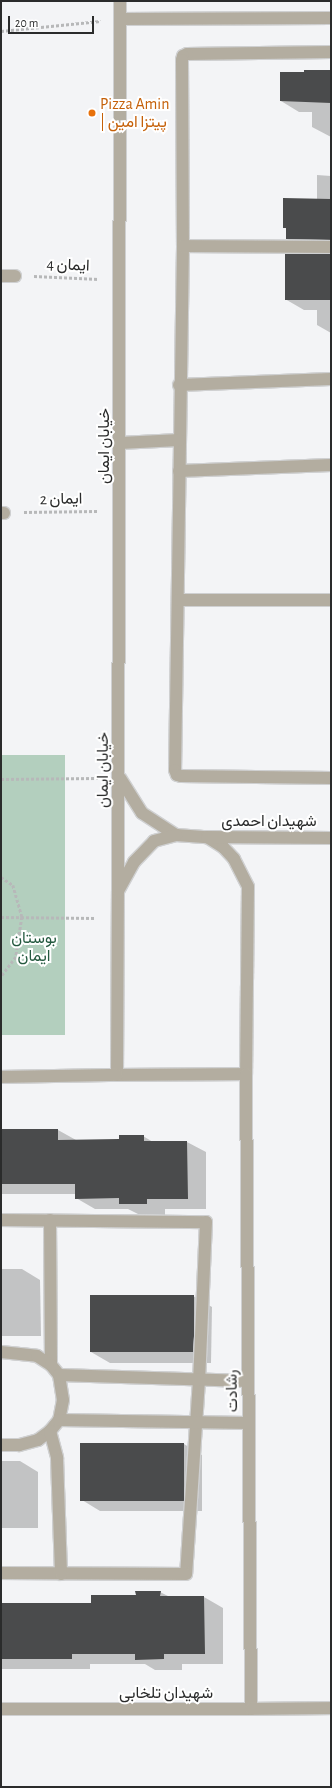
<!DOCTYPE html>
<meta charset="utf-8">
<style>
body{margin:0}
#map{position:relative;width:332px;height:1788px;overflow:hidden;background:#f3f4f6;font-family:"Alegreya Sans",Vazirmatn,sans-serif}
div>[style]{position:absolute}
.green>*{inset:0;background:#b3cfbe;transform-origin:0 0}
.shadow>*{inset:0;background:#0003}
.building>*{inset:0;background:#4a4b4c;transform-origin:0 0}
.path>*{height:2.5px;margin-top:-1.25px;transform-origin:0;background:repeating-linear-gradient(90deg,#b7b8b9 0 3px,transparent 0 5px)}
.roads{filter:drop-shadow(1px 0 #cfd0d1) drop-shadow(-1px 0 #cfd0d1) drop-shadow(0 1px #cfd0d1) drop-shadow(0 -1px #cfd0d1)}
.minor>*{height:12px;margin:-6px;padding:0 6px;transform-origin:6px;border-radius:6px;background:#b3ada0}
.tertiary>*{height:12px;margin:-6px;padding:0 6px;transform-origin:6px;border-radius:6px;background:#b3ada0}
.dots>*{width:11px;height:11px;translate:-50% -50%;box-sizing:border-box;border:2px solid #fff;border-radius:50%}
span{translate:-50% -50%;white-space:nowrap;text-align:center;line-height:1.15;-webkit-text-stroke:4px #fff;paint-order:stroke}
.food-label{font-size:16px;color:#c56008}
.left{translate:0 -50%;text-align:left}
.street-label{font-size:16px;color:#2a2b2b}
.park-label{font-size:16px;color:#24593f}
.frame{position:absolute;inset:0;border:2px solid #2a2b2b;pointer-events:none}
.scale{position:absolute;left:8px;top:16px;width:86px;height:18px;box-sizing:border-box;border:2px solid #2a2b2b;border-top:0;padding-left:5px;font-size:12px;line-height:14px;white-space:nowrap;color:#2a2b2b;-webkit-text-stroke:3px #fff;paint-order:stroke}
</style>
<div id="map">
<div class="green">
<i style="left:65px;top:755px;width:280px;height:64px;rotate:90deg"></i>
</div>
<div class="shadow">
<i style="clip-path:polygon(331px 71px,331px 137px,312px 127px,312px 112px,299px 112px,281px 101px)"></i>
<i style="clip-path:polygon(317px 175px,331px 176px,331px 250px,305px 249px,287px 239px,287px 229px,284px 227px,317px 200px)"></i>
<i style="clip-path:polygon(331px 255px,331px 333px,317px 325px,317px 310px,304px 310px,285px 299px)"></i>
<i style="clip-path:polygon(1px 1130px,58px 1130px,76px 1140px,120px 1140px,143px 1136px,153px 1142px,187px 1142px,206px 1152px,206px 1209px,165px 1209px,165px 1215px,138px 1214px,128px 1209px,95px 1209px,76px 1198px,76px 1194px,1px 1194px)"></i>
<i style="clip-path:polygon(1px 1269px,22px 1269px,40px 1280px,41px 1336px,1px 1336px)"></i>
<i style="clip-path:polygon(193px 1296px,212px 1307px,211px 1363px,110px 1363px,91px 1352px)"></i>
<i style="clip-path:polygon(184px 1444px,202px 1455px,202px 1511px,100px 1511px,82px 1500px)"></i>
<i style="clip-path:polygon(1px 1461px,20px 1461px,38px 1472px,38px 1528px,1px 1528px)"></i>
<i style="clip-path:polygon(160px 1592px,170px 1597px,204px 1597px,223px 1608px,223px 1664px,182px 1664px,182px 1670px,155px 1670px,145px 1664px,90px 1664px,90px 1669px,1px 1669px,1px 1604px,92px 1604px)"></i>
</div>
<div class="building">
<i style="clip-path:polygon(304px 70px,331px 70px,331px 103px,280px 101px,280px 72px,304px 72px)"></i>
<i style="clip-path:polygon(283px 198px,331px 199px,331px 240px,286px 239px,286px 228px,283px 228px)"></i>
<i style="left:285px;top:254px;width:46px;height:46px"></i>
<i style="clip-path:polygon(1px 1129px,58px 1129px,58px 1140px,119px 1139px,119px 1135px,144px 1135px,144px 1141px,187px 1141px,188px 1199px,147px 1199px,147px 1204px,119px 1204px,119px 1198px,75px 1199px,75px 1184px,1px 1184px)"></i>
<i style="left:90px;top:1295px;width:104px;height:57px"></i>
<i style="left:80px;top:1443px;width:104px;height:58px"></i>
<i style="clip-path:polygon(135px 1591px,161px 1591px,160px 1596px,204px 1596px,205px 1654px,164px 1654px,164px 1659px,135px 1660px,135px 1654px,72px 1654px,72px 1659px,1px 1659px,1px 1603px,91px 1603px,91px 1595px,136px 1595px)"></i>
</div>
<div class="path">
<i style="left:1px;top:31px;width:100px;rotate:-5.8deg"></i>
<i style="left:34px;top:276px;width:65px;rotate:2.6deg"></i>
<i style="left:24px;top:512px;width:73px;rotate:-0.8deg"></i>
<i style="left:1px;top:779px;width:97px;rotate:-0.6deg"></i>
<i style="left:1px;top:877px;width:14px;rotate:34deg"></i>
<i style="left:13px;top:885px;width:33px;rotate:74deg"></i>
<i style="left:22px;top:917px;width:40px;rotate:98.5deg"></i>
<i style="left:16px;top:957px;width:25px;rotate:127deg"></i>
<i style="left:1px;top:917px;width:95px;rotate:0.6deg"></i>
</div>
<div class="roads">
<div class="minor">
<i style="left:120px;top:19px;width:211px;rotate:-0.3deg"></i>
<i style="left:331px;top:52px;width:144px;rotate:179.2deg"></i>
<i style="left:187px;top:54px;width:4px;rotate:153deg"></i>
<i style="left:183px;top:56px;width:4px;rotate:104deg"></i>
<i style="left:182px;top:60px;width:186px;rotate:89.7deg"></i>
<i style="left:183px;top:246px;width:524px;rotate:90.87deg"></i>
<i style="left:175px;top:770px;width:5px;rotate:68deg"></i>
<i style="left:177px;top:775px;width:4px;rotate:14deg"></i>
<i style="left:181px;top:776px;width:150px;rotate:0.8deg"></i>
<i style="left:183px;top:246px;width:148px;rotate:0.4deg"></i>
<i style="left:1px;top:276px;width:14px"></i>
<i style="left:179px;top:385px;width:152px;rotate:-2.3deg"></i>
<i style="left:120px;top:443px;width:59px;rotate:-2.9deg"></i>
<i style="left:179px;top:471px;width:152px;rotate:-2.3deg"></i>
<i style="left:1px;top:513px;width:3px"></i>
<i style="left:178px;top:600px;width:153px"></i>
<i style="left:1px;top:1220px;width:205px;rotate:0.6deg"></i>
<i style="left:206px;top:1222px;width:158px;rotate:92.5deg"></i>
<i style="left:199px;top:1380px;width:194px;rotate:93.8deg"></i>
<i style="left:186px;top:1574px;width:185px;rotate:-179.7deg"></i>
<i style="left:50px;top:1220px;width:145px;rotate:89.6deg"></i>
<i style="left:1px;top:1352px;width:36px;rotate:6deg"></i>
<i style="left:37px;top:1356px;width:17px;rotate:33deg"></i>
<i style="left:51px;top:1365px;width:13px;rotate:51deg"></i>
<i style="left:59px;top:1375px;width:25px;rotate:81deg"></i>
<i style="left:63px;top:1400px;width:20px;rotate:101deg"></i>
<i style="left:59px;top:1420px;width:14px;rotate:129deg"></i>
<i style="left:50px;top:1431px;width:15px;rotate:143deg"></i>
<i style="left:38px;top:1440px;width:20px;rotate:165deg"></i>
<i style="left:19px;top:1445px;width:18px;rotate:180deg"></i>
<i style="left:59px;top:1375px;width:188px;rotate:1.8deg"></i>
<i style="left:59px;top:1420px;width:189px;rotate:0.9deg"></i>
<i style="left:50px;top:1431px;width:28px;rotate:75deg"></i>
<i style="left:57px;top:1458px;width:116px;rotate:88deg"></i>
<i style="left:1px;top:1709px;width:250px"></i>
</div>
<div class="tertiary">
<i style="left:120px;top:778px;width:41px;rotate:57.8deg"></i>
<i style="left:142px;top:813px;width:40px;rotate:32.9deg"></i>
<i style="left:176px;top:835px;width:31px;rotate:4deg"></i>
<i style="left:207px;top:837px;width:19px;rotate:32deg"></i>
<i style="left:223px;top:847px;width:16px;rotate:47deg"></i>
<i style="left:234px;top:859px;width:31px;rotate:63deg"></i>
<i style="left:248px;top:887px;width:187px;rotate:90.6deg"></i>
<i style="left:246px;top:1074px;width:129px;rotate:179.6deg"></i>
<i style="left:117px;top:1075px;width:184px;rotate:-89.7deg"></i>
<i style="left:118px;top:891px;width:33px;rotate:-61deg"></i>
<i style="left:134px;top:862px;width:29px;rotate:-46deg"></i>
<i style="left:154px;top:841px;width:23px;rotate:-15deg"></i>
<i style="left:208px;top:837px;width:123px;rotate:0.5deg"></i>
<i style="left:118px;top:891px;width:890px;rotate:-89.87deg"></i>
<i style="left:246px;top:1074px;width:635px;rotate:89.55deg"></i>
<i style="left:251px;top:1709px;width:80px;rotate:-0.7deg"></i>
<i style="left:1px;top:1077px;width:116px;rotate:-1deg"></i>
</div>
</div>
<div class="dots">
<i style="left:92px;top:113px;background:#e8710a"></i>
</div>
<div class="food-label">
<span class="left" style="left:100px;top:113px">Pizza Amin<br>| پیتزا امین</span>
</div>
<div class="street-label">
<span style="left:68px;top:265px;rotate:2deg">ایمان 4</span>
<span style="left:104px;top:446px;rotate:-90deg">خیابان ایمان</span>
<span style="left:61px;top:499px;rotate:-1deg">ایمان 2</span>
<span style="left:103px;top:770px;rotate:-90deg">خیابان ایمان</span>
<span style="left:269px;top:821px">شهیدان احمدی</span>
<span style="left:232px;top:1391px;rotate:-91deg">رشادت</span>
<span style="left:166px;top:1693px">شهیدان تلخابی</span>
</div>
<div class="park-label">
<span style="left:34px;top:947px">بوستان<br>ایمان</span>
</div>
<div class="frame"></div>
<div class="scale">20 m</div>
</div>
